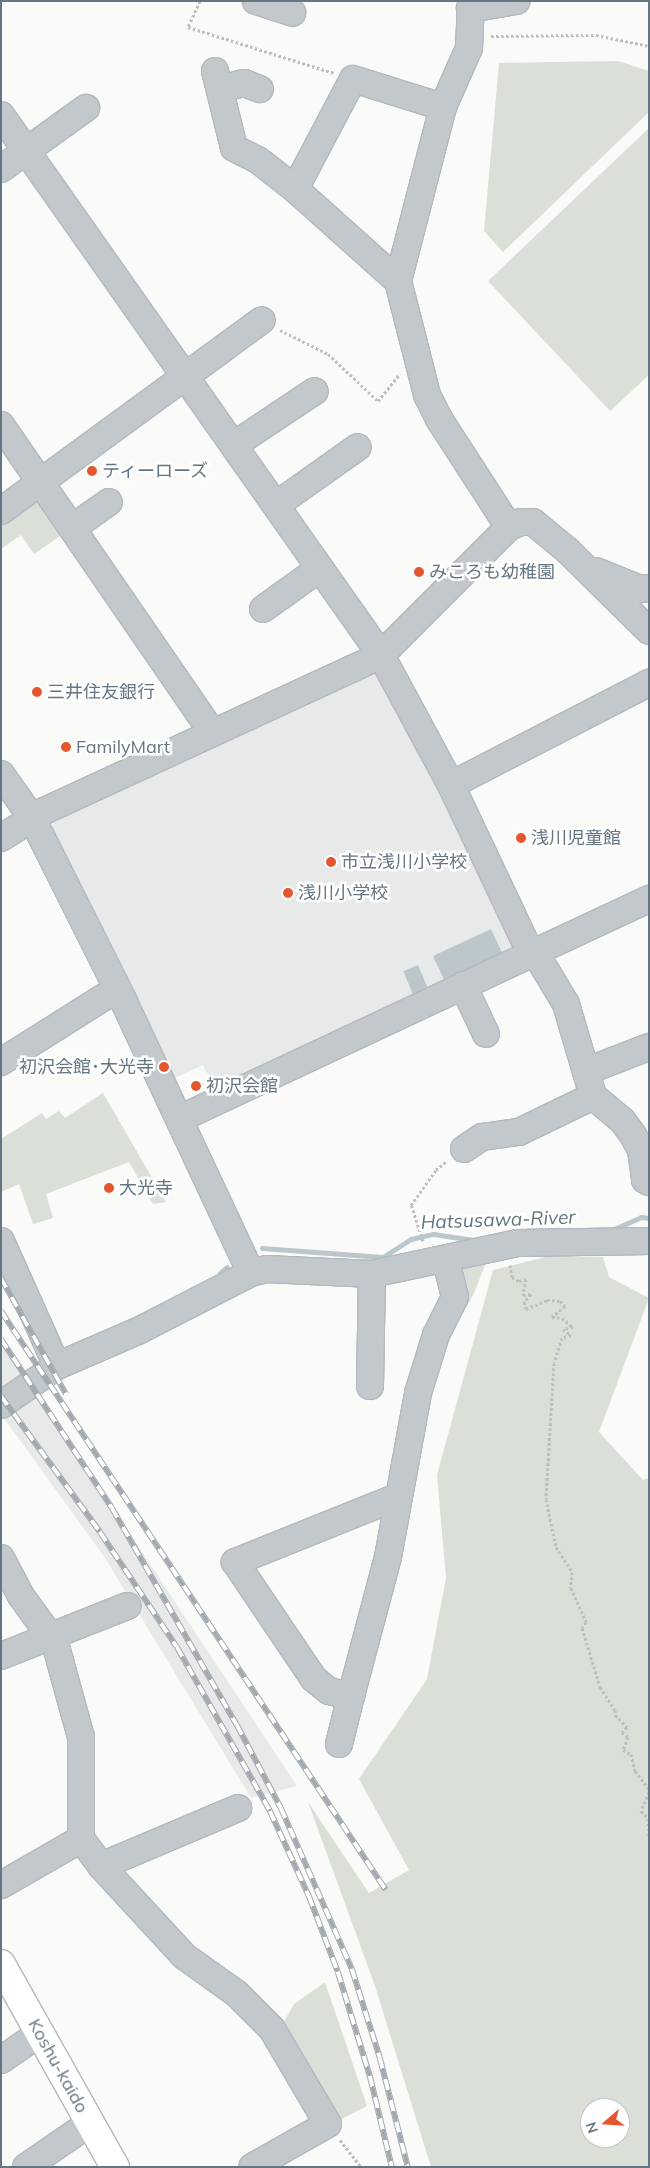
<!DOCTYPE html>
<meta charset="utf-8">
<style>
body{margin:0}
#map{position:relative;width:650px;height:2168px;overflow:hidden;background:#fafaf8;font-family:Mulish,"Noto Sans JP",sans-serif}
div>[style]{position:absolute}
.built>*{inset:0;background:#e8e9e9}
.green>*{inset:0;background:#dadfd7}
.water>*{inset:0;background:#bbc7cb;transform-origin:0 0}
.stream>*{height:5px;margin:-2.5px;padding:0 2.5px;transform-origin:2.5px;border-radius:2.5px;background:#bbc7cb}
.path>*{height:3px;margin-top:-1.5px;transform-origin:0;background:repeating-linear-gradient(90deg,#bbbfc2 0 2.5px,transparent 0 5px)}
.roads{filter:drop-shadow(1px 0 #b4b9bd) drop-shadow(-1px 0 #b4b9bd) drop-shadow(0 1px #b4b9bd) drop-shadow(0 -1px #b4b9bd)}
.minor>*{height:26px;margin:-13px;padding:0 13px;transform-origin:13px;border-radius:13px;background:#c3c8cc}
.highway>*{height:28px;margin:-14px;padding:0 14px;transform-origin:14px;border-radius:14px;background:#fff}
.rail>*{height:5.5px;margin-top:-2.75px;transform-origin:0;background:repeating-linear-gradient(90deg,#fff 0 11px,#a2aab0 0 22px);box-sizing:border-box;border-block:1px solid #a2aab0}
.dots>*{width:14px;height:14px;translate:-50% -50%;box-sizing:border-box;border:2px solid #fff;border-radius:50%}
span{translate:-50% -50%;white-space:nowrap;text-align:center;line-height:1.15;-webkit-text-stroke:5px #fff;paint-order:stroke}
.poi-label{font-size:18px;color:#657683}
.left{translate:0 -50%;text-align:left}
.right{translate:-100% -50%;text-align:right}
.street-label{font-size:18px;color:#657683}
.water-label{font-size:19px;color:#60757c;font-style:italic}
.frame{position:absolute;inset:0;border:2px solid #657683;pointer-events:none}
.north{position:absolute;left:580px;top:2098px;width:50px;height:50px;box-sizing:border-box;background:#fff;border:1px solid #c1c8cd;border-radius:50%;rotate:251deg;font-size:14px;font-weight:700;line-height:20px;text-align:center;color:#657683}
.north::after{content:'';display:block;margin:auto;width:18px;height:22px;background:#e4572e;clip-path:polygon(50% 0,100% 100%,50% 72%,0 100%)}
</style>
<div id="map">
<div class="built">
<i style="clip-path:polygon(373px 669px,383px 675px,525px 955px,219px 1100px,203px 1065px,173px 1079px,53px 832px,53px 816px)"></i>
<i style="clip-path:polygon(1px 1339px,297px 1786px,251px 1798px,105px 1558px,1px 1414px)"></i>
</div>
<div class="green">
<i style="clip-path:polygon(618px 61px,649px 71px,649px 112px,503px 252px,484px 231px,499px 63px)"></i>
<i style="clip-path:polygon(649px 128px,649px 375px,610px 411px,488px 281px)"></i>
<i style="clip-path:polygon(41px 483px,72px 528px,34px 554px,21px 535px,1px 549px,1px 511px)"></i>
<i style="clip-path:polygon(103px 1093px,166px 1202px,153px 1204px,129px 1162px,46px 1194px,53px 1218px,33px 1224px,19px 1184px,1px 1192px,1px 1139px,42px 1113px,46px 1119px,59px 1111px,65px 1118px)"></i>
<i style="clip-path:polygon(492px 1248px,474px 1293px,451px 1335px,436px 1335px,446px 1260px)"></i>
<i style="clip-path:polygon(evenodd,550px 1256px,603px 1257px,609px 1277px,649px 1298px,599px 1432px,643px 1480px,649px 1478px,649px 2167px,431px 2167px,375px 1986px,308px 1802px,369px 1893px,409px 1870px,359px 1779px,427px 1679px,446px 1578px,437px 1475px,493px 1270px,550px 1256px,590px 2108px,620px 2108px,620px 2138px,590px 2138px,590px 2108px)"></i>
<i style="clip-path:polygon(325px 1982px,367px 2106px,336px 2122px,282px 2025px,294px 2004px)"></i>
</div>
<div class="water">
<i style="left:491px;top:929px;width:26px;height:64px;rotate:65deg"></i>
<i style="left:418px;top:965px;width:25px;height:16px;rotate:67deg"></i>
</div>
<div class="stream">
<i style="left:612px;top:1230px;width:32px;rotate:-24deg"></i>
<i style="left:641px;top:1217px;width:8px;rotate:7deg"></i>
<i style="left:262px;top:1248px;width:121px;rotate:4.3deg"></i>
<i style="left:383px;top:1257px;width:33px;rotate:-33deg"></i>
<i style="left:411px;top:1239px;width:23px;rotate:-13deg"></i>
<i style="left:433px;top:1234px;width:41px;rotate:8.3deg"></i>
<i style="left:220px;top:1273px;width:9px;rotate:-41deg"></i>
</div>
<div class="path">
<i style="left:200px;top:1px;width:29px;rotate:115deg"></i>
<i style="left:188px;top:27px;width:153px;rotate:17.5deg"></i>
<i style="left:491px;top:36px;width:105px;rotate:-0.5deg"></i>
<i style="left:596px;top:35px;width:54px;rotate:11.7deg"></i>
<i style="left:280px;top:330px;width:54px;rotate:26.6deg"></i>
<i style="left:328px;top:354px;width:69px;rotate:43.2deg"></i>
<i style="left:378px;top:401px;width:35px;rotate:-51deg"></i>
<i style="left:423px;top:1241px;width:38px;rotate:-108deg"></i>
<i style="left:411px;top:1205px;width:43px;rotate:-54.5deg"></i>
<i style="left:436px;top:1170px;width:14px;rotate:-39deg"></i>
<i style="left:510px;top:1265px;width:12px;rotate:81deg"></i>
<i style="left:512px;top:1277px;width:8px;rotate:30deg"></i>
<i style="left:519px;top:1281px;width:7px;rotate:-16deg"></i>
<i style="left:526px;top:1279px;width:16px;rotate:101deg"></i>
<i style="left:523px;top:1295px;width:8px;rotate:-7deg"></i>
<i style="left:531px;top:1294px;width:11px;rotate:131deg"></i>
<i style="left:524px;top:1302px;width:7px;rotate:74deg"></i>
<i style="left:526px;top:1309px;width:23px;rotate:-23deg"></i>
<i style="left:547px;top:1300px;width:13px;rotate:4deg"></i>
<i style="left:560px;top:1301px;width:7px;rotate:45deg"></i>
<i style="left:565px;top:1306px;width:17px;rotate:140deg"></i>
<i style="left:552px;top:1317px;width:10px;rotate:6deg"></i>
<i style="left:562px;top:1318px;width:14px;rotate:39deg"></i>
<i style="left:573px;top:1327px;width:10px;rotate:169deg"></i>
<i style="left:563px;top:1329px;width:10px;rotate:37deg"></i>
<i style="left:571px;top:1335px;width:9px;rotate:162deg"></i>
<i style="left:562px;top:1338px;width:26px;rotate:108deg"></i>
<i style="left:554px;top:1363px;width:136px;rotate:93.4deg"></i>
<i style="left:546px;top:1499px;width:49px;rotate:78.2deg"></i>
<i style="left:556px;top:1547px;width:30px;rotate:57deg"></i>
<i style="left:572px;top:1572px;width:16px;rotate:94deg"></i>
<i style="left:571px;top:1588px;width:37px;rotate:66deg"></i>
<i style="left:586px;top:1622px;width:7px;rotate:124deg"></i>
<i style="left:582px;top:1628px;width:62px;rotate:73deg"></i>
<i style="left:600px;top:1687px;width:27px;rotate:57deg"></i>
<i style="left:615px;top:1710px;width:5px;rotate:90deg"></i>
<i style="left:615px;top:1715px;width:17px;rotate:45deg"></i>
<i style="left:627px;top:1727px;width:7px;rotate:135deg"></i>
<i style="left:622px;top:1732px;width:8px;rotate:40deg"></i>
<i style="left:628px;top:1737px;width:14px;rotate:111deg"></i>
<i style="left:623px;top:1750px;width:9px;rotate:27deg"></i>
<i style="left:631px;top:1754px;width:17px;rotate:77deg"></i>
<i style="left:635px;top:1771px;width:23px;rotate:52deg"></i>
<i style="left:649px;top:1792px;width:21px;rotate:113deg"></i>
<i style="left:641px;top:1811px;width:10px;rotate:45deg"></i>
<i style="left:648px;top:1818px;width:20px;rotate:87deg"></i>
<i style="left:340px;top:2140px;width:34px;rotate:52deg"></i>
</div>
<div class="roads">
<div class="minor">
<i style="left:256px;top:1px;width:38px;rotate:18deg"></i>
<i style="left:471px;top:1px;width:47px;rotate:92.4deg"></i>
<i style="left:469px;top:48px;width:64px;rotate:113.8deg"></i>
<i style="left:443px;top:107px;width:180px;rotate:104.5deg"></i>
<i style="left:398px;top:281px;width:118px;rotate:75.7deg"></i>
<i style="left:427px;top:395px;width:27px;rotate:63deg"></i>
<i style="left:439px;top:419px;width:129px;rotate:57.1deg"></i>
<i style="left:470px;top:9px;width:47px;rotate:-9.9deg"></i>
<i style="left:215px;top:71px;width:79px;rotate:76.1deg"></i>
<i style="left:234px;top:148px;width:27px;rotate:27deg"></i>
<i style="left:258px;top:160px;width:47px;rotate:38.1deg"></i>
<i style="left:295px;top:189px;width:138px;rotate:41.8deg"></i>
<i style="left:220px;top:89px;width:25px;rotate:-14deg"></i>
<i style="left:244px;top:83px;width:17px;rotate:21deg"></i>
<i style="left:1px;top:115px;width:660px;rotate:54.87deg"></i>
<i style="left:381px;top:655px;width:148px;rotate:61.7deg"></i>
<i style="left:451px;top:785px;width:187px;rotate:64.7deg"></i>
<i style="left:531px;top:954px;width:130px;rotate:-25deg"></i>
<i style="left:1px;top:169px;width:105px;rotate:-35.7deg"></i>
<i style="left:295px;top:189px;width:124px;rotate:-62.2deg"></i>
<i style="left:353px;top:79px;width:94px;rotate:17.3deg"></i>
<i style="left:1px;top:425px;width:373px;rotate:55.5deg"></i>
<i style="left:234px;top:445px;width:97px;rotate:-33.7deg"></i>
<i style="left:276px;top:505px;width:100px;rotate:-35.3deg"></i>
<i style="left:1px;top:511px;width:323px;rotate:-36.2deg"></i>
<i style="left:72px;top:528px;width:45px;rotate:-35.1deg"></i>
<i style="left:596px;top:571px;width:48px;rotate:22.2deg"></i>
<i style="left:640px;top:589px;width:9px;rotate:-6deg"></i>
<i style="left:263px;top:609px;width:70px;rotate:-35.7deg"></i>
<i style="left:1px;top:774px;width:54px;rotate:54.8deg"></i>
<i style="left:32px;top:818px;width:206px;rotate:63.4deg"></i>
<i style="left:124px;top:1002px;width:299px;rotate:64.9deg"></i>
<i style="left:451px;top:785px;width:223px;rotate:-27.3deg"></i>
<i style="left:1px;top:838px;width:51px;rotate:-32.1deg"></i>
<i style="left:44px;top:811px;width:371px;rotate:-24.8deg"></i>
<i style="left:381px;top:655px;width:181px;rotate:-45deg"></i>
<i style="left:509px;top:527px;width:13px;rotate:-23deg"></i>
<i style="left:521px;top:522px;width:12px"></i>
<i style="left:533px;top:522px;width:44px;rotate:39.5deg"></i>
<i style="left:567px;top:550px;width:115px;rotate:44.6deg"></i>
<i style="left:463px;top:985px;width:54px;rotate:64.9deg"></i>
<i style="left:1px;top:1062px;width:137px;rotate:-32.2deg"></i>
<i style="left:587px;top:1071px;width:66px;rotate:-21.2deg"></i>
<i style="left:179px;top:1119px;width:389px;rotate:-25.1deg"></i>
<i style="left:531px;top:954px;width:9px;rotate:32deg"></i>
<i style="left:539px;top:959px;width:52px;rotate:59deg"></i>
<i style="left:566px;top:1004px;width:96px;rotate:73.6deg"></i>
<i style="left:593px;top:1096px;width:38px;rotate:40deg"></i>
<i style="left:622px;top:1120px;width:19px;rotate:54deg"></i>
<i style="left:633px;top:1135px;width:17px;rotate:62deg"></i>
<i style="left:641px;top:1150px;width:30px;rotate:82deg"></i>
<i style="left:645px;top:1180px;width:4px;rotate:27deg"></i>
<i style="left:464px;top:1149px;width:22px;rotate:-34deg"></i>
<i style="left:482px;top:1137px;width:37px;rotate:-8deg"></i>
<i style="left:519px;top:1132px;width:82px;rotate:-25.9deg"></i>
<i style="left:1px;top:1241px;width:137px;rotate:65.9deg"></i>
<i style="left:370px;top:1386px;width:112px;rotate:-89deg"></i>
<i style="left:1px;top:1405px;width:68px;rotate:-34.9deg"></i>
<i style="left:57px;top:1366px;width:90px;rotate:-23.4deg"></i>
<i style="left:140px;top:1330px;width:125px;rotate:-27.2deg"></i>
<i style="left:251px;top:1273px;width:16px;rotate:-14deg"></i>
<i style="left:267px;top:1269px;width:105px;rotate:2.7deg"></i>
<i style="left:372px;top:1274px;width:149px;rotate:-12deg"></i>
<i style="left:518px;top:1243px;width:131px;rotate:-0.9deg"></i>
<i style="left:397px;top:1497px;width:175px;rotate:158.1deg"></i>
<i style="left:235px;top:1562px;width:141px;rotate:56deg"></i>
<i style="left:314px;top:1679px;width:19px;rotate:39deg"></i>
<i style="left:329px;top:1691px;width:23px;rotate:13deg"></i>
<i style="left:351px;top:1696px;width:144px;rotate:-75.1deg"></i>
<i style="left:388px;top:1557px;width:167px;rotate:-79.6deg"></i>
<i style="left:418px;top:1393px;width:61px;rotate:-72.8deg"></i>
<i style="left:436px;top:1335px;width:42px;rotate:-63.4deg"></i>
<i style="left:455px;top:1297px;width:38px;rotate:-104deg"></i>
<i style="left:1px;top:1558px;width:43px;rotate:62.2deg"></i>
<i style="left:21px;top:1596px;width:58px;rotate:54.1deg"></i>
<i style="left:55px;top:1643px;width:19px;rotate:74deg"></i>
<i style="left:60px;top:1661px;width:79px;rotate:74.6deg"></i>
<i style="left:81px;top:1737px;width:102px;rotate:90deg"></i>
<i style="left:81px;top:1839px;width:34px;rotate:53deg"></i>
<i style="left:101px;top:1866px;width:122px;rotate:47.3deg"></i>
<i style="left:184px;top:1956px;width:65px;rotate:35.6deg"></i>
<i style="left:237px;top:1994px;width:49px;rotate:45deg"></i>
<i style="left:272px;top:2029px;width:110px;rotate:59.5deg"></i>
<i style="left:328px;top:2124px;width:87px;rotate:150.5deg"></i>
<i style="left:1px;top:1656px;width:136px;rotate:-21.6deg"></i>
<i style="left:339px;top:1744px;width:49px;rotate:-76deg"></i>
<i style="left:101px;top:1866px;width:149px;rotate:-22.9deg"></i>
<i style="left:1px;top:1885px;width:92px;rotate:-29.9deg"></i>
<i style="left:1px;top:2060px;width:47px;rotate:-34.7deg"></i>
<i style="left:26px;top:2167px;width:78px;rotate:-34.5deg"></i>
</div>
<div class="highway">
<i style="left:1px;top:1964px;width:233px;rotate:60.7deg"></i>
</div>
</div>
<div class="rail">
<i style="left:1px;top:1278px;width:133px;rotate:60.7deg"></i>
<i style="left:1px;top:1311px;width:695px;rotate:56.38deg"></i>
<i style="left:1px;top:1339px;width:202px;rotate:56.7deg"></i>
<i style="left:112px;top:1508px;width:250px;rotate:60.1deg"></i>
<i style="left:237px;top:1725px;width:94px;rotate:62.1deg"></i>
<i style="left:281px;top:1808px;width:176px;rotate:66.2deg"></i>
<i style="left:352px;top:1969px;width:93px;rotate:72.5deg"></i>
<i style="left:380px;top:2058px;width:113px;rotate:75.6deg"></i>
<i style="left:1px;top:1396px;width:168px;rotate:53.9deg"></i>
<i style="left:100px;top:1532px;width:138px;rotate:56.2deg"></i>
<i style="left:177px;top:1647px;width:189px;rotate:60.4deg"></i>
<i style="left:270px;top:1811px;width:94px;rotate:65.4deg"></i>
<i style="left:309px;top:1896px;width:81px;rotate:69.1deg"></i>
<i style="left:338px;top:1972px;width:109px;rotate:72.9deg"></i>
<i style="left:370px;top:2076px;width:94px;rotate:76.4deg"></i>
</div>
<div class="dots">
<i style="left:92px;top:471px;background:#e4572e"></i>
<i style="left:419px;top:572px;background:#e4572e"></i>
<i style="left:37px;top:692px;background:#e4572e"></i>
<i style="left:66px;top:747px;background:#e4572e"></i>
<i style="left:521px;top:838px;background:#e4572e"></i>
<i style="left:331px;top:862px;background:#e4572e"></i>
<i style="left:288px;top:893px;background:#e4572e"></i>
<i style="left:164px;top:1067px;background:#e4572e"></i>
<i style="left:196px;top:1086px;background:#e4572e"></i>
<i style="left:109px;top:1188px;background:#e4572e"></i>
</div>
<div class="poi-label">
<span class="left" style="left:102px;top:471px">ティーローズ</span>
<span class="left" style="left:429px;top:572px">みころも幼稚園</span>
<span class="left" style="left:47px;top:692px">三井住友銀行</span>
<span class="left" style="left:76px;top:747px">FamilyMart</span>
<span class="left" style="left:531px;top:838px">浅川児童館</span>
<span class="left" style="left:341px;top:862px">市立浅川小学校</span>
<span class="left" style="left:298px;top:893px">浅川小学校</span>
<span class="right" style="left:154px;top:1067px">初沢会館･大光寺</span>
<span class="left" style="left:206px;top:1086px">初沢会館</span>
<span class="left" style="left:119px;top:1188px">大光寺</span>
</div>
<div class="street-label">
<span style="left:58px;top:2066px;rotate:61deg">Koshu-kaido</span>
</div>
<div class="water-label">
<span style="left:498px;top:1220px;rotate:-2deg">Hatsusawa-River</span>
</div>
<div class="frame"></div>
<div class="north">N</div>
</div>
